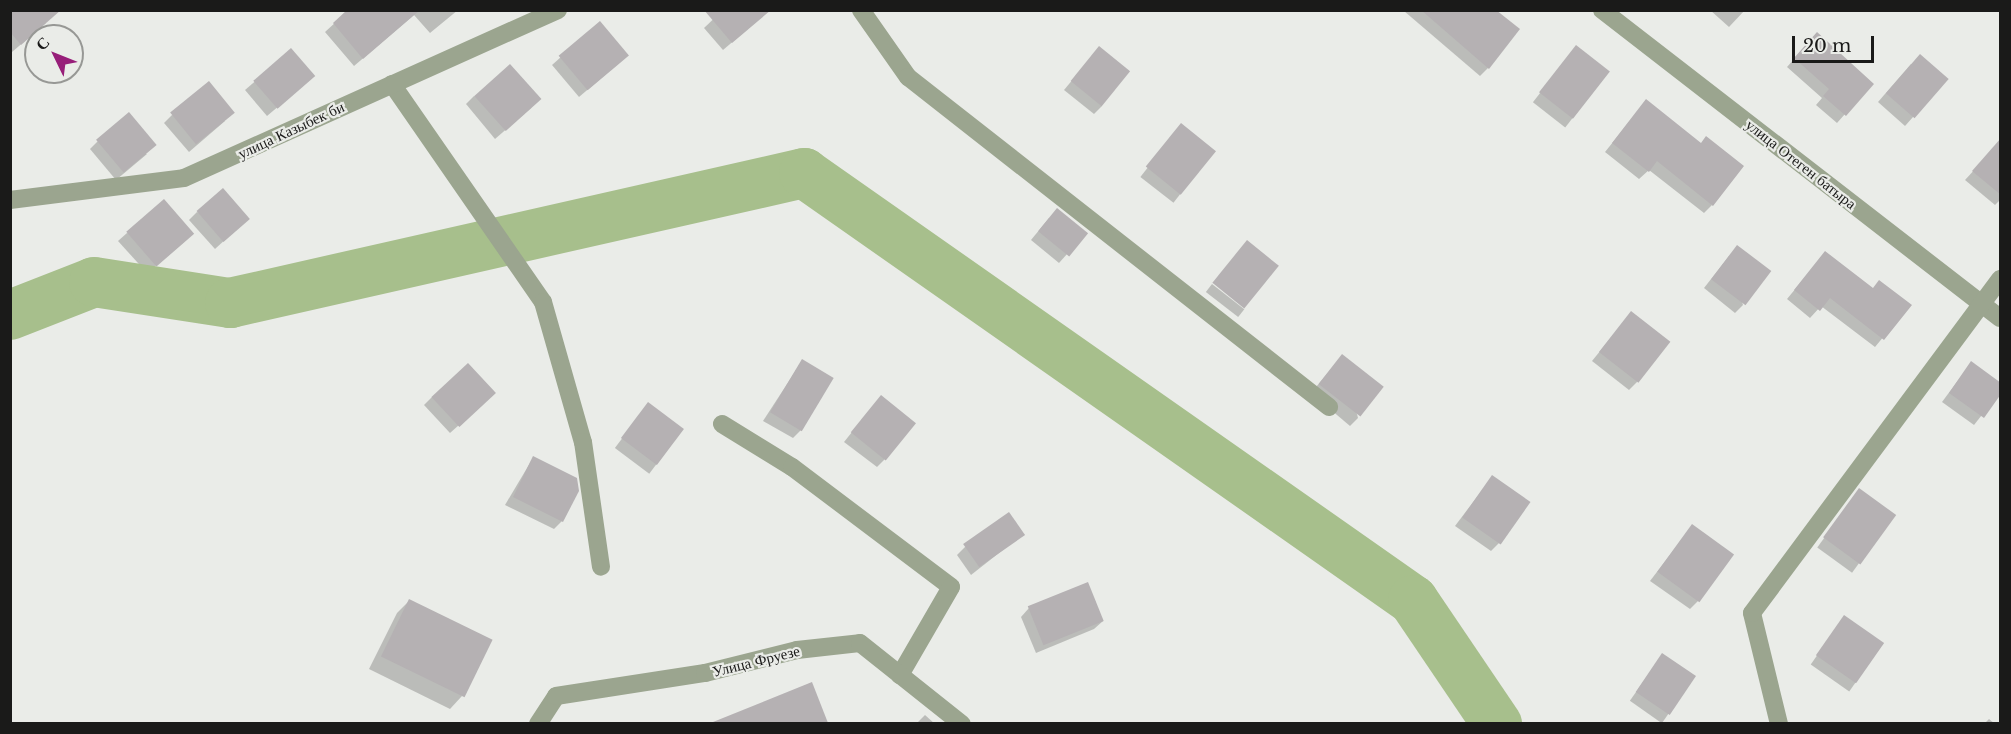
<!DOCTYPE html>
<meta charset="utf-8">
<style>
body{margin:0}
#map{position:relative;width:2011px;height:734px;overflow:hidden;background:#eaece8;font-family:"Libre Baskerville",serif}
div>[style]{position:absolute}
.shadow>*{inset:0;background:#0003;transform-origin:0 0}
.river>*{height:50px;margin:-25px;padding:0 25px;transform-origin:25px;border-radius:25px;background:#a7bf8c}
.building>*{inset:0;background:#b5b1b3;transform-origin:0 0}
.minor>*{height:18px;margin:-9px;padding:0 9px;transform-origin:9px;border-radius:9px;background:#9ba58f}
span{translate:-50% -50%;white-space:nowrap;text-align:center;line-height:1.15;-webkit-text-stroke:4.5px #eaece8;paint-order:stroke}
.street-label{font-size:15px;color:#1a1a19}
.frame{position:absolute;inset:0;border:12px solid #1a1a19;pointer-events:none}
.north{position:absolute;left:24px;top:24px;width:60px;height:60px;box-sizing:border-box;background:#eaece8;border:2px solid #979895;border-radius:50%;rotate:313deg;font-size:16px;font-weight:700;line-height:24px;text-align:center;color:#1a1a19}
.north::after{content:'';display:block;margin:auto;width:21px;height:27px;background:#971e79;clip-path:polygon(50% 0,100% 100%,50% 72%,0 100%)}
.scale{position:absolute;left:1792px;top:36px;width:82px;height:27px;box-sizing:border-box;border:3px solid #1a1a19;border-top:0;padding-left:8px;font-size:18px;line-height:21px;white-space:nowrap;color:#1a1a19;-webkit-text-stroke:4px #eaece8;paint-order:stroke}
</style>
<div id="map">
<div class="shadow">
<i style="clip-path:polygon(10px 10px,46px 23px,12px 52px,10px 49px)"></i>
<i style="clip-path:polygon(349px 10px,458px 10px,430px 33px,414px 15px,354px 66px,325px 32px)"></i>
<i style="clip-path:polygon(723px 10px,763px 16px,723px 50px,704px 28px)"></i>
<i style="clip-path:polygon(1494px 10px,1488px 68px,1480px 76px,1404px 11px)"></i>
<i style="clip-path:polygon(1710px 10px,1745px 10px,1729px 27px)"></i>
<i style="clip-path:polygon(599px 23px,619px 63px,579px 97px,552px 65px)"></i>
<i style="clip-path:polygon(1809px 42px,1845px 114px,1837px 123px,1816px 105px,1822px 98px,1787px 67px)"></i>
<i style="left:1576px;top:47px;width:41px;height:70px;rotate:38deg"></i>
<i style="clip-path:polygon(1099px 48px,1102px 106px,1094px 114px,1064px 90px)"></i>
<i style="clip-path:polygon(291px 50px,305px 84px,267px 116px,245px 90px)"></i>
<i style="clip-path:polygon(1911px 64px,1947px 79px,1905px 126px,1878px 102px)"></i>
<i style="clip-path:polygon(474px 96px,531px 108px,495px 139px,466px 104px)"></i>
<i style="clip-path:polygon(1646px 101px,1712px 205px,1704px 213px,1649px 170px,1639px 179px,1605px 152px)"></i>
<i style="clip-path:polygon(172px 115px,225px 121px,189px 152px,164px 123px)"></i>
<i style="left:1181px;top:125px;width:42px;height:66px;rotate:38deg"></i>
<i style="clip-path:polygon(98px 141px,147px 154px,116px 180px,90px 149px)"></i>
<i style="clip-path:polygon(2000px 142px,2000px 200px,1995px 205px,1965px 180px)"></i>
<i style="clip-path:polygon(197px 212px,239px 227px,215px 249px,189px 220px)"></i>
<i style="clip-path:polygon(1049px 218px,1086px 233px,1059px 263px,1031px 240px)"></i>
<i style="clip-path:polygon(127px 233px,184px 242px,147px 273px,118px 241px)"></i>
<i style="clip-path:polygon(1825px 253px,1872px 289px,1909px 306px,1875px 347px,1821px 306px,1810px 318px,1787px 299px)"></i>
<i style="clip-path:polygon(1729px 256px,1743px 305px,1735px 313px,1704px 288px)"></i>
<i style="left:1212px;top:284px;width:41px;height:10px;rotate:38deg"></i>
<i style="clip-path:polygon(1631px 313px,1637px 382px,1629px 390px,1592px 361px)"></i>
<i style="clip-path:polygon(1342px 356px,1358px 418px,1350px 426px,1311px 393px)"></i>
<i style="clip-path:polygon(802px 361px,801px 430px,793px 438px,763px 421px)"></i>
<i style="clip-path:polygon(1971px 363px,2000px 392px,1974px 425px,1942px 402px)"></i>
<i style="clip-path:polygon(432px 397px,486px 401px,450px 433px,424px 405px)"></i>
<i style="left:648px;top:404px;width:43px;height:55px;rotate:37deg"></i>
<i style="clip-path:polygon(873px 406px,885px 459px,877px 467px,844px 442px)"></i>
<i style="clip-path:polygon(533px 458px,562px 521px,554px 529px,505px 505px)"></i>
<i style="clip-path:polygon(1492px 477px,1499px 543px,1491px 551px,1455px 526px)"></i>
<i style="left:1859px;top:490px;width:43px;height:71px;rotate:36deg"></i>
<i style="clip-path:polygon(1692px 526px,1698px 601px,1690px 609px,1650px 581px)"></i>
<i style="clip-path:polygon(1023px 534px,971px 575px,957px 555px,965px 547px)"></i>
<i style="clip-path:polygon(409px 601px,462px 696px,450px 709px,369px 669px,397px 613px)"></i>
<i style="clip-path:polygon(1029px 608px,1103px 621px,1094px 629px,1036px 653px,1021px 617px)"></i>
<i style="left:1844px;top:617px;width:47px;height:58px;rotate:35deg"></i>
<i style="left:1662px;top:655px;width:39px;height:56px;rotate:35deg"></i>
<i style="clip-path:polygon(812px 684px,825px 720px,821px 724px,715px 724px)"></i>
<i style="clip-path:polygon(925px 715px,935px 724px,916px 724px)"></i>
<i style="clip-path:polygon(1989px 719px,1995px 724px,1984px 724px)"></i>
</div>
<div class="river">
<i style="left:10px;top:315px;width:90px;rotate:-21.4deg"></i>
<i style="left:94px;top:282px;width:138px;rotate:8.8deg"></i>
<i style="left:230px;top:303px;width:589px;rotate:-12.76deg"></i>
<i style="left:804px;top:173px;width:744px;rotate:35.04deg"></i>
<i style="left:1413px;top:600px;width:150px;rotate:55.9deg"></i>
</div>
<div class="building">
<i style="clip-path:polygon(10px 10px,61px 10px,21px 45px,10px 32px)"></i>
<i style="clip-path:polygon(347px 10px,420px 10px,363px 59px,333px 23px)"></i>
<i style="clip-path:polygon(704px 10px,771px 10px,732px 43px)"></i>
<i style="clip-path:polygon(1421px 10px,1496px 10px,1520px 29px,1489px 69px)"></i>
<i style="left:600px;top:21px;width:45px;height:54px;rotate:50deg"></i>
<i style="clip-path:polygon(1817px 32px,1874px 84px,1846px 116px,1823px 96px,1829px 89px,1794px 58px)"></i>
<i style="left:1576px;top:45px;width:43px;height:60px;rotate:38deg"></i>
<i style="left:1099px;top:46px;width:40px;height:45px;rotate:39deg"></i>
<i style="left:291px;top:48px;width:37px;height:50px;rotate:49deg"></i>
<i style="left:1920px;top:54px;width:38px;height:52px;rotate:41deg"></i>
<i style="left:510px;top:64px;width:47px;height:48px;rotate:48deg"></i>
<i style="left:209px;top:81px;width:41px;height:50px;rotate:51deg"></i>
<i style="clip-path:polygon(1646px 99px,1701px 143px,1706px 136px,1744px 166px,1713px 206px,1657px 161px,1649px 172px,1612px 143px)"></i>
<i style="left:129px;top:112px;width:43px;height:43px;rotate:50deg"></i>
<i style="left:1181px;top:123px;width:45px;height:56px;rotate:39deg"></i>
<i style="clip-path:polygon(2001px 138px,2001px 195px,1972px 171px)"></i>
<i style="left:223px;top:188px;width:41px;height:35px;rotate:49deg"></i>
<i style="left:164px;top:199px;width:46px;height:50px;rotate:49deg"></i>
<i style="left:1057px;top:208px;width:40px;height:30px;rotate:39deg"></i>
<i style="left:1247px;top:240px;width:41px;height:55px;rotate:39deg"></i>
<i style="left:1737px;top:245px;width:43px;height:43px;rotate:37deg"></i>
<i style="clip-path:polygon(1825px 251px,1873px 288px,1879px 280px,1912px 305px,1884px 340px,1830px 298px,1820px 311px,1794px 290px)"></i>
<i style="left:1631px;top:311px;width:50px;height:52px;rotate:38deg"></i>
<i style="left:1342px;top:354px;width:53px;height:38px;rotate:38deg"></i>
<i style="left:802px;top:359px;width:37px;height:62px;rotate:31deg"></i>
<i style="clip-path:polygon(1971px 361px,2001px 383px,2001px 394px,1984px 418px,1949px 393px)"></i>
<i style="left:468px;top:363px;width:41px;height:50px;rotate:47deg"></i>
<i style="left:881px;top:395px;width:45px;height:48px;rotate:39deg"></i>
<i style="left:648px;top:402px;width:45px;height:45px;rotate:37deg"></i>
<i style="clip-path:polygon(533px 456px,577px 478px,579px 491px,563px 522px,513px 497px)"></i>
<i style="left:1492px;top:475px;width:47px;height:52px;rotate:35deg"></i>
<i style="left:1859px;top:488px;width:46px;height:61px;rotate:36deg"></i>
<i style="left:1009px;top:512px;width:28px;height:56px;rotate:55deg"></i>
<i style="left:1692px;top:524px;width:52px;height:59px;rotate:36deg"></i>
<i style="left:1088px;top:582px;width:42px;height:65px;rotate:68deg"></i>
<i style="left:409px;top:599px;width:93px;height:64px;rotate:26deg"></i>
<i style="left:1844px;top:615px;width:49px;height:49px;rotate:35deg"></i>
<i style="left:1662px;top:653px;width:41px;height:47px;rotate:34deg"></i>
<i style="clip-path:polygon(812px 682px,828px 723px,713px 723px,713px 722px)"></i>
</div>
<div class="minor">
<i style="left:861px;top:10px;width:82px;rotate:55deg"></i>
<i style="left:908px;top:77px;width:535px;rotate:38.09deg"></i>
<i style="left:1602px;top:10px;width:503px;rotate:37.74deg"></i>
<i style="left:392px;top:84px;width:265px;rotate:55.3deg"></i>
<i style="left:543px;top:302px;width:146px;rotate:74.1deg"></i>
<i style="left:583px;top:442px;width:126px;rotate:81.8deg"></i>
<i style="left:10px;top:200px;width:175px;rotate:-7.2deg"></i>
<i style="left:184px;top:178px;width:410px;rotate:-24.2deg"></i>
<i style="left:722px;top:424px;width:82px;rotate:31.6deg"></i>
<i style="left:792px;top:467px;width:199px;rotate:37deg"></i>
<i style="left:951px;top:587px;width:102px;rotate:120.1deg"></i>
<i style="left:538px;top:724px;width:33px;rotate:-57deg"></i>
<i style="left:556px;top:696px;width:151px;rotate:-8.8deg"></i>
<i style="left:705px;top:673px;width:95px;rotate:-14deg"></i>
<i style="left:797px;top:650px;width:63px;rotate:-6.3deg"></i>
<i style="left:860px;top:643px;width:130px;rotate:38.5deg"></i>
<i style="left:1779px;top:724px;width:114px;rotate:-103.7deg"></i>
<i style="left:1752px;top:613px;width:416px;rotate:-53.4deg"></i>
</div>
<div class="street-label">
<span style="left:291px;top:130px;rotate:-25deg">улица Казыбек би</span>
<span style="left:1801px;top:164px;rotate:38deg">улица Отеген батыра</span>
<span style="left:756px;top:661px;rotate:-14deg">Улица Фруезе</span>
</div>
<div class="frame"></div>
<div class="north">С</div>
<div class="scale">20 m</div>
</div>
